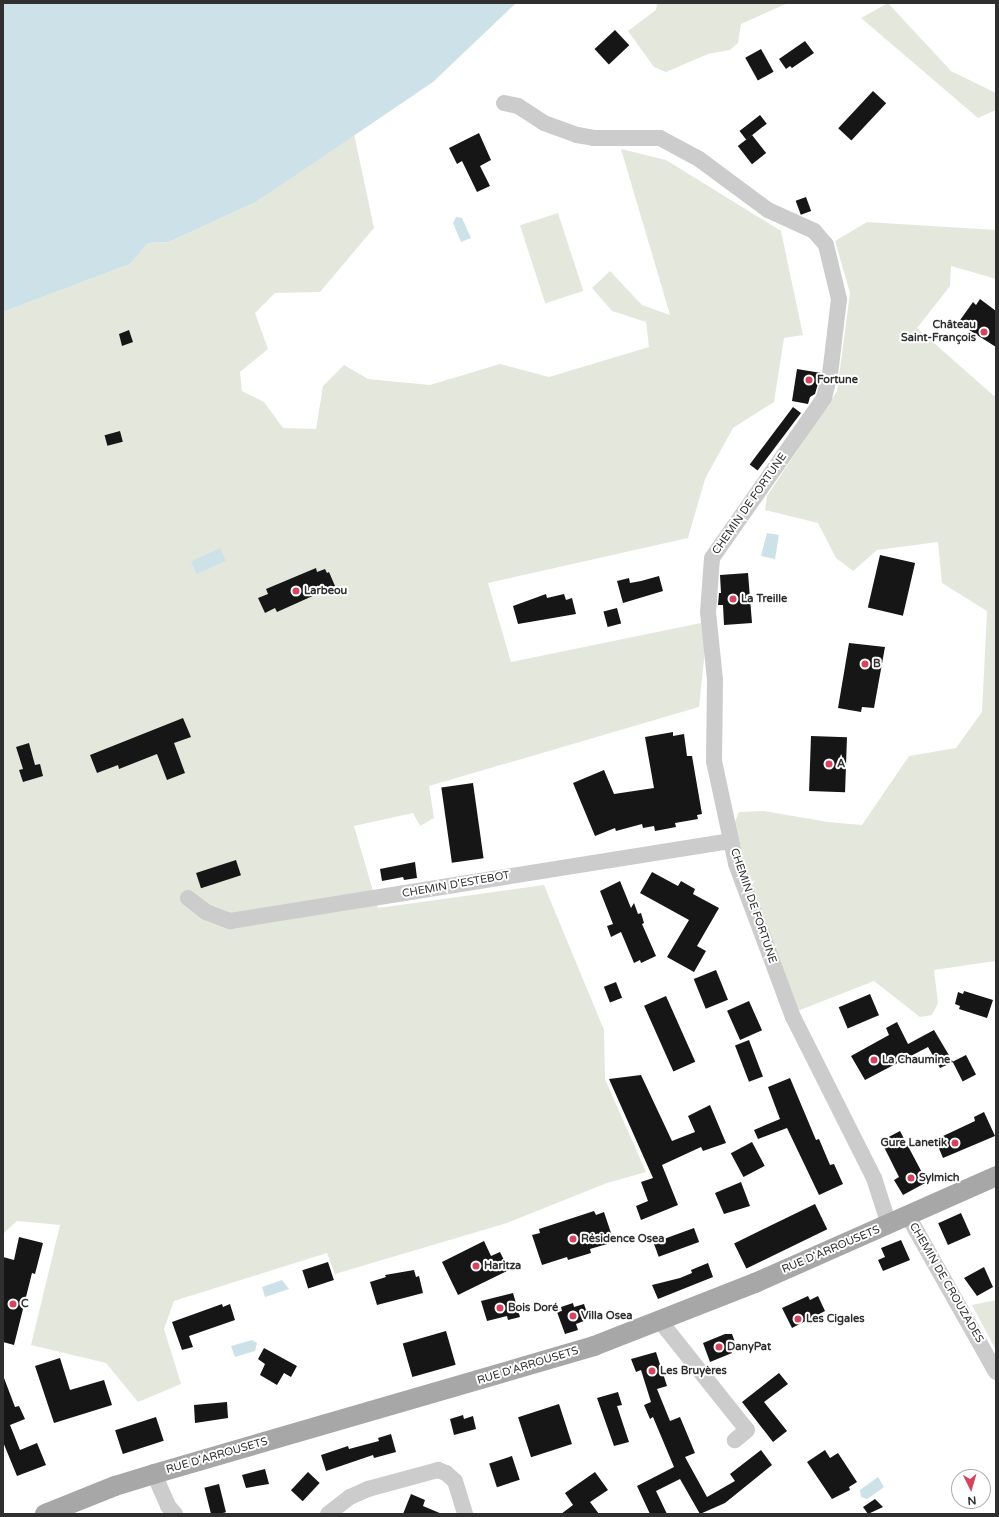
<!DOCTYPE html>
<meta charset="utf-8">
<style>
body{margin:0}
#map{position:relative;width:999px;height:1517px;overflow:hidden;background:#fff;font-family:"Varela Round",sans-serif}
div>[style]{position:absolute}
.green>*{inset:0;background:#e4e8dc;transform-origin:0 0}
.water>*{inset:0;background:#cde1e9;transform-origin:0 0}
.building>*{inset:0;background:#161616;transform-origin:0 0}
.minor>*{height:16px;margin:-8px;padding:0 8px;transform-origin:8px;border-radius:8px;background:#ccc}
.major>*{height:20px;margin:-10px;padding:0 10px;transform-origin:10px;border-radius:10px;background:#a7a7a7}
.dots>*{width:11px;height:11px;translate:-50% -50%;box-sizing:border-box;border:2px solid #fff;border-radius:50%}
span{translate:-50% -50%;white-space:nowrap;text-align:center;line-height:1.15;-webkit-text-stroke:4px #fff;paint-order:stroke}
.poi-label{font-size:11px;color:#2f2f2f;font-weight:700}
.right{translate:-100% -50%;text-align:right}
.left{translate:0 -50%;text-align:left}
.street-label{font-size:11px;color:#2f2f2f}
.frame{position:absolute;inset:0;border:4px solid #2f2f2f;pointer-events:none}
.north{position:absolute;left:951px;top:1469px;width:40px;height:40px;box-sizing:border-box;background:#fff;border:1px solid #acacac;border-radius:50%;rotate:175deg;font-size:11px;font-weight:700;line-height:16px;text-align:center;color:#2f2f2f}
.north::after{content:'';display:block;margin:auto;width:14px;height:18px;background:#d3455f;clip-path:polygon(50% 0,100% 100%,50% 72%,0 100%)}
</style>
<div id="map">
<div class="green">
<i style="clip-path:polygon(657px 3px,788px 3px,741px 24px,738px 43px,730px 50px,708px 54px,666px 72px,654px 67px,628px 31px,656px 10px)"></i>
<i style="clip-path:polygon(888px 3px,951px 71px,996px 93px,996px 110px,978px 118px,861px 18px)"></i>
<i style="clip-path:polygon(354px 134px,374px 228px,320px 292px,275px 293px,255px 313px,268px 349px,240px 372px,242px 391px,264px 402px,283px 428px,316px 429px,323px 386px,344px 365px,368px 379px,430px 385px,500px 364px,549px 377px,649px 347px,646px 322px,612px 311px,592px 288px,610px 271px,642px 305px,670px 315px,621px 149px,666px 160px,781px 231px,803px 335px,784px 338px,774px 402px,733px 428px,705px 479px,688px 538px,488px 583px,511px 662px,701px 623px,705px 650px,699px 707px,429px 786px,434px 818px,420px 826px,413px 813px,354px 826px,378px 908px,544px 885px,604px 1030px,605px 1079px,646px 1172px,607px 1183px,507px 1223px,335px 1274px,327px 1253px,174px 1301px,164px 1329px,181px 1384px,138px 1402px,106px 1363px,31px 1345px,60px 1225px,17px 1221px,3px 1234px,3px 312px,130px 264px,148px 243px,169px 242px,256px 202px)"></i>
<i style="left:558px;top:213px;width:82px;height:40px;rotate:72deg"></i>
<i style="clip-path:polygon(867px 222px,996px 230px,996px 279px,951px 266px,950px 286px,917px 328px,994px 396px,996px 395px,996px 961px,934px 970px,938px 1003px,932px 1015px,920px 1017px,874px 981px,795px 1012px,731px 831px,739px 812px,764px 811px,828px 822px,862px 825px,909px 756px,956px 748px,982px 712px,987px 611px,942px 583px,938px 542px,877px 550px,853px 571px,836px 558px,818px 523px,765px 510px,767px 496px,837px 391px,850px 293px,835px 241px)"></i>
<i style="clip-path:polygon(996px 1300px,996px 1350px,972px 1305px)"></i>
</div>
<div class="water">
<i style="clip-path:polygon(3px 3px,516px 3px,433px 82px,256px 202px,169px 242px,148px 243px,130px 264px,3px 312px)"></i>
<i style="clip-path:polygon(456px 217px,462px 218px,471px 238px,461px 242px,453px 223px)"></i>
<i style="clip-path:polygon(767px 533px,779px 535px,775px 559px,761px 556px)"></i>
<i style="left:220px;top:548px;width:14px;height:32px;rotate:65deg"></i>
<i style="clip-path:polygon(282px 1280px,289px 1289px,265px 1297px,262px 1287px)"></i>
<i style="clip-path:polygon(252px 1340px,257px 1343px,255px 1351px,235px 1357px,231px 1346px)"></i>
<i style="clip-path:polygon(878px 1477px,884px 1487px,867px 1499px,861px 1497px,860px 1490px)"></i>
</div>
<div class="building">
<i style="left:615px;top:30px;width:21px;height:28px;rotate:47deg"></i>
<i style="clip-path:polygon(805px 41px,814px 53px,792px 68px,790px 66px,786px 69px,779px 59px)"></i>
<i style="left:761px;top:49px;width:26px;height:18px;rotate:61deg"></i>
<i style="left:873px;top:91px;width:18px;height:51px;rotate:43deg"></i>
<i style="left:760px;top:115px;width:11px;height:26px;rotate:52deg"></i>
<i style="clip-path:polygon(479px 133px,491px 160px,480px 166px,490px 186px,477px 192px,462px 161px,457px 164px,449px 148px)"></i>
<i style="left:752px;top:135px;width:23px;height:18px;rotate:52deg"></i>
<i style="left:806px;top:197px;width:15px;height:11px;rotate:70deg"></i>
<i style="clip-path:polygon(980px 299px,996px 311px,996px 347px,958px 323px,973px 302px,976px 305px)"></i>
<i style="clip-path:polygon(129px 330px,133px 342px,122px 346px,119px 334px)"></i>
<i style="clip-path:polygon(797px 369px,821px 373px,815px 394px,810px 397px,808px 404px,792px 401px)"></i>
<i style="left:793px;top:407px;width:10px;height:72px;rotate:37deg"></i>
<i style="left:120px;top:431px;width:11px;height:16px;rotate:75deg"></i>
<i style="left:880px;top:555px;width:36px;height:54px;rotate:13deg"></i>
<i style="clip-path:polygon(316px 568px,317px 572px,325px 569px,327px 573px,329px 572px,335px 586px,277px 612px,275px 608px,265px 613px,258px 598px,268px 594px,266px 589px)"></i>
<i style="clip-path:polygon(748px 573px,752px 623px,724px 625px,723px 605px,718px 605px,719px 593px,721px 593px,720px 575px)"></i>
<i style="clip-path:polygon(659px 576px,663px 591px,623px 603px,617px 581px,629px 578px,630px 583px,641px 581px)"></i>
<i style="clip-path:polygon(546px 594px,547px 598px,564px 594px,566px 600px,572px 598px,576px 614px,518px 624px,513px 606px)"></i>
<i style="left:617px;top:608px;width:16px;height:14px;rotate:75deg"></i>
<i style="clip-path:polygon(849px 643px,885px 647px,874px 708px,862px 707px,861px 712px,838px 708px)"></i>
<i style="clip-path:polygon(183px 718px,191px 737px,174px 743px,185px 773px,167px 780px,157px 754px,119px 769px,118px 765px,97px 773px,90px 755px)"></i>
<i style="clip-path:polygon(673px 732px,673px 736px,684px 734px,687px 756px,692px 756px,702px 814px,697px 815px,698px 819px,675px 823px,676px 827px,655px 831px,654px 826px,643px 828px,642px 824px,616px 831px,615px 828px,595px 836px,573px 783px,604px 770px,614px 794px,654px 788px,645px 737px)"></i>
<i style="left:811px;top:736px;width:36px;height:55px;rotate:2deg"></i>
<i style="clip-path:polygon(29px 743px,35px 765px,40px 764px,43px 776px,23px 782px,19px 770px,23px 769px,16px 747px)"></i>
<i style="left:473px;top:783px;width:76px;height:32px;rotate:82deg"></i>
<i style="left:236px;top:860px;width:16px;height:42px;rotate:72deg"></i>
<i style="clip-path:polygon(415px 862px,417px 878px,404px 880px,403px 877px,382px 881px,380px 869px)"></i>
<i style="clip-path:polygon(652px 872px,678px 886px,681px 881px,695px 889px,693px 894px,719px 908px,697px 946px,706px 951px,694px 972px,667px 957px,689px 920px,640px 893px)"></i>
<i style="clip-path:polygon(620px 881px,631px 908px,634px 903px,638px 914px,641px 913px,644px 923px,642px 924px,656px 956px,641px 963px,640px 960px,634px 963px,621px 932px,611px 937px,607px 926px,613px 924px,600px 891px)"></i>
<i style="left:716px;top:970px;width:32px;height:24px;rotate:68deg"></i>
<i style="left:616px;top:982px;width:17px;height:13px;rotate:69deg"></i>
<i style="clip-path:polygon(964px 991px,993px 1000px,987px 1018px,959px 1009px,960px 1006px,955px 1004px,958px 992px,963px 994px)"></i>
<i style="left:870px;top:994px;width:23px;height:34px;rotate:67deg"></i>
<i style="left:666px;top:996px;width:72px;height:24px;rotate:66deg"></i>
<i style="left:749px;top:1001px;width:32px;height:24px;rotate:66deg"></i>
<i style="clip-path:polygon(897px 1022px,908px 1044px,934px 1030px,953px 1062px,940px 1068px,928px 1047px,865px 1080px,851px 1056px,889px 1035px,886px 1028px)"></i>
<i style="left:749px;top:1040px;width:39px;height:15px;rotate:69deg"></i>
<i style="left:966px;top:1055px;width:22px;height:15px;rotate:63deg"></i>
<i style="clip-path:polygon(641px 1075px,672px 1141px,695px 1132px,688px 1116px,710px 1105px,726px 1143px,703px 1151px,701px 1147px,662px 1165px,678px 1205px,641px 1220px,636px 1206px,648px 1201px,641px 1182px,653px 1178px,609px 1079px)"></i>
<i style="clip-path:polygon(790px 1078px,816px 1140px,819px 1139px,830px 1165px,834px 1164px,843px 1184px,819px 1195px,787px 1128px,758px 1139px,754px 1130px,780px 1119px,768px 1087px)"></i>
<i style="clip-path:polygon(984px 1112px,995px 1136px,943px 1158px,938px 1146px,945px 1143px,941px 1137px,975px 1121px,974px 1117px)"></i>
<i style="clip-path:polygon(900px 1131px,927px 1182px,903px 1195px,894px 1180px,899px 1177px,881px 1141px)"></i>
<i style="left:752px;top:1142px;width:27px;height:24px;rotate:62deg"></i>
<i style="clip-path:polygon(741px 1182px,750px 1206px,724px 1214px,715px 1193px)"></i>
<i style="left:815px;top:1204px;width:28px;height:90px;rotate:64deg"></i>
<i style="clip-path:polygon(594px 1211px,596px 1215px,604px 1212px,614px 1242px,590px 1249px,591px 1253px,568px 1260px,567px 1257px,542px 1265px,532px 1235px,540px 1233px,539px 1229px)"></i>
<i style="left:961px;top:1213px;width:24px;height:25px;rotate:66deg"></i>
<i style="left:694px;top:1228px;width:15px;height:43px;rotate:70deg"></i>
<i style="clip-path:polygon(19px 1237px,43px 1243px,35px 1274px,32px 1273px,14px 1345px,3px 1342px,3px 1257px,14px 1260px)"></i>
<i style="clip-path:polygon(901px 1240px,910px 1260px,883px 1271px,878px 1260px,885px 1257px,881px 1248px)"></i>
<i style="clip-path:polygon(484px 1241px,491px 1256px,500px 1252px,509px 1270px,458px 1295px,442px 1262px)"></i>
<i style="left:328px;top:1262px;width:19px;height:27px;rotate:72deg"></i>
<i style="clip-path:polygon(708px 1263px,713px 1277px,658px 1299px,652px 1285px,680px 1278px,692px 1273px,691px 1270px)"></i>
<i style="clip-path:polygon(984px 1267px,993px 1287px,977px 1296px,964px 1278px)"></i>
<i style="clip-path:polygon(414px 1270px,416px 1277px,419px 1276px,423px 1293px,377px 1305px,370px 1282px,386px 1277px,385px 1275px)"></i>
<i style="clip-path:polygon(513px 1293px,520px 1317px,508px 1320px,507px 1316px,487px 1321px,481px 1301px)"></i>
<i style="clip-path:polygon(808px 1296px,810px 1300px,818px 1296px,825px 1311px,792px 1328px,782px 1308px)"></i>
<i style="clip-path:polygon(573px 1303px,574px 1307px,584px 1304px,589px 1319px,576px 1324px,578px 1330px,565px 1334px,557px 1312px,562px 1311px,561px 1307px)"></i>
<i style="clip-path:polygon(222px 1304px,223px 1307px,230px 1304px,235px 1320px,189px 1336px,193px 1347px,182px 1350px,172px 1322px)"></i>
<i style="left:446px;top:1331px;width:35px;height:45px;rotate:74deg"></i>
<i style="clip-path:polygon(725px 1334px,732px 1334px,736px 1345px,730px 1348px,732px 1353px,710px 1362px,703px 1343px)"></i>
<i style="clip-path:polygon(264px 1348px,297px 1366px,291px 1377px,284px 1373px,277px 1385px,260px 1375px,265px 1364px,258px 1359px)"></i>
<i style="clip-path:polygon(656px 1352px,667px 1386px,657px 1389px,670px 1421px,680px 1417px,695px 1453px,685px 1457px,707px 1497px,735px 1481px,730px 1474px,761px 1450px,772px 1465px,725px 1503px,700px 1514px,680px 1479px,656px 1491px,667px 1514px,650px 1514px,637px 1486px,674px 1467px,653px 1417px,650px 1419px,644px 1405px,651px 1402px,641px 1370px,636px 1372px,631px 1359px)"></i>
<i style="clip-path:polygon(60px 1358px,70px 1390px,104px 1380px,112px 1405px,54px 1423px,35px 1366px)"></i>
<i style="clip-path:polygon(779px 1373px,788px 1384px,764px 1402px,787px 1431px,773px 1442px,742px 1402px)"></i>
<i style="clip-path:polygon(4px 1378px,15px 1407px,19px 1406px,25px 1419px,10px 1425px,20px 1450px,37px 1443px,46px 1465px,17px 1476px,3px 1442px)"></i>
<i style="clip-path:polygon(618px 1392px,622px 1405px,617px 1406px,629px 1442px,614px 1446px,597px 1398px)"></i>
<i style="clip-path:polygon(227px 1402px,228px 1418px,195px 1423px,194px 1405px)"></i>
<i style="left:559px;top:1404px;width:42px;height:43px;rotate:72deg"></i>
<i style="clip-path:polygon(463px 1415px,464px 1419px,473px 1416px,476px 1429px,454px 1435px,450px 1419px)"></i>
<i style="left:156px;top:1417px;width:25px;height:43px;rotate:72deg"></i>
<i style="clip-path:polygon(391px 1434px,396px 1452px,374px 1458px,373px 1455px,326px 1471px,321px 1455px,348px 1446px,349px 1449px,379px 1441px,378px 1438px)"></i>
<i style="clip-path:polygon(825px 1450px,830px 1458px,838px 1453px,857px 1482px,849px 1487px,850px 1490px,832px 1499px,807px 1462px)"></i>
<i style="left:512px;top:1456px;width:25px;height:24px;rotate:72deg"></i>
<i style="clip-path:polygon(265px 1469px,269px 1484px,246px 1488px,242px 1475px)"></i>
<i style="left:308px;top:1472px;width:16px;height:25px;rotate:43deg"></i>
<i style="clip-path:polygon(595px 1472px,608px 1490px,590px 1502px,599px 1514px,561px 1514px,573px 1505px,565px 1493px)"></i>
<i style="left:219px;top:1484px;width:29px;height:15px;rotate:76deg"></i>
<i style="clip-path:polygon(411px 1494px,425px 1500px,423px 1506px,442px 1514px,403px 1514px)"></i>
<i style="clip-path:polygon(875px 1499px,883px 1507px,868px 1514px,863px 1507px)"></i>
</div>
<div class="minor">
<i style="left:504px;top:103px;width:14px;rotate:12deg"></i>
<i style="left:518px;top:106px;width:31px;rotate:33deg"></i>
<i style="left:544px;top:123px;width:35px;rotate:20deg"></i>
<i style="left:577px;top:135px;width:17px;rotate:10deg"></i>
<i style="left:594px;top:138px;width:66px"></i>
<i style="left:660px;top:138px;width:44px;rotate:28.3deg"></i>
<i style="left:699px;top:159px;width:86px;rotate:36.5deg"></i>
<i style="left:768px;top:210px;width:51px;rotate:24.5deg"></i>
<i style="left:814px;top:231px;width:18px;rotate:49deg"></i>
<i style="left:826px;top:245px;width:56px;rotate:76.5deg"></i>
<i style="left:839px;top:299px;width:77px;rotate:96.8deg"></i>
<i style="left:830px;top:375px;width:24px;rotate:105deg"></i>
<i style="left:824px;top:398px;width:195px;rotate:125deg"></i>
<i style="left:712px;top:558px;width:54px;rotate:94.2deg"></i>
<i style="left:708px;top:612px;width:68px;rotate:84.1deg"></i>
<i style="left:715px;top:680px;width:81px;rotate:90.7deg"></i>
<i style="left:714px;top:761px;width:105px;rotate:77.9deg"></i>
<i style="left:736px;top:864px;width:163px;rotate:69.6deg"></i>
<i style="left:793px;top:1017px;width:180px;rotate:63.3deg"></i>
<i style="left:874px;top:1178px;width:49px;rotate:72.3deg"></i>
<i style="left:188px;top:898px;width:23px;rotate:38deg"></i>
<i style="left:206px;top:912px;width:26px;rotate:21deg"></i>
<i style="left:230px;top:921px;width:506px;rotate:-9.09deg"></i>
<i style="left:908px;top:1216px;width:179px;rotate:60.6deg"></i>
<i style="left:660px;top:1321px;width:139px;rotate:51.4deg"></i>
<i style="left:747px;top:1430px;width:16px;rotate:140deg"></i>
<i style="left:154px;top:1474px;width:35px;rotate:66deg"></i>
<i style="left:168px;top:1506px;width:11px;rotate:49deg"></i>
<i style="left:328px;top:1514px;width:28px;rotate:-38deg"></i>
<i style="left:350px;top:1497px;width:20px;rotate:-24deg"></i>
<i style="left:368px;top:1489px;width:73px;rotate:-15.2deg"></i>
<i style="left:438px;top:1470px;width:9px;rotate:21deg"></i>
<i style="left:446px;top:1473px;width:12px;rotate:42deg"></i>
<i style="left:455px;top:1481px;width:34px;rotate:73deg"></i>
</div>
<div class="major">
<i style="left:45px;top:1514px;width:75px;rotate:-21.8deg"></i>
<i style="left:115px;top:1486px;width:41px;rotate:-17.1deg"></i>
<i style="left:154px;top:1474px;width:458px;rotate:-16.2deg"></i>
<i style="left:594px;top:1346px;width:173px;rotate:-21.4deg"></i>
<i style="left:755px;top:1283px;width:264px;rotate:-23.9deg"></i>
</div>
<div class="dots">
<i style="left:984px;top:332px;background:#d3455f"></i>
<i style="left:809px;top:380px;background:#d3455f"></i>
<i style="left:296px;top:591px;background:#d3455f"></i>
<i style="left:733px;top:599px;background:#d3455f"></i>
<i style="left:865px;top:664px;background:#d3455f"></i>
<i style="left:829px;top:764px;background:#d3455f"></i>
<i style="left:874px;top:1060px;background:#d3455f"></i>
<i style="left:955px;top:1143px;background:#d3455f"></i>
<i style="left:911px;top:1178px;background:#d3455f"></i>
<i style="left:573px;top:1239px;background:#d3455f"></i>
<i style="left:476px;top:1266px;background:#d3455f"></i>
<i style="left:13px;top:1304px;background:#d3455f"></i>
<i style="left:500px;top:1308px;background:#d3455f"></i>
<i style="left:573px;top:1316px;background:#d3455f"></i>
<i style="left:798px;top:1319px;background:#d3455f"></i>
<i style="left:719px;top:1347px;background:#d3455f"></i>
<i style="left:652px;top:1371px;background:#d3455f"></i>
</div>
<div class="poi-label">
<span class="right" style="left:976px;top:332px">Château<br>Saint-François</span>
<span class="left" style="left:817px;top:380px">Fortune</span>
<span class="left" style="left:304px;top:591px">Larbeou</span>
<span class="left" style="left:741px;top:599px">La Treille</span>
<span class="left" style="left:873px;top:664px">B</span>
<span class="left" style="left:837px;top:764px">A</span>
<span class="left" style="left:882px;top:1060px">La Chaumine</span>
<span class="right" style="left:947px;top:1143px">Gure Lanetik</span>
<span class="left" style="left:919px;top:1178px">Sylmich</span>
<span class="left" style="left:581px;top:1239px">Résidence Osea</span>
<span class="left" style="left:484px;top:1266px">Haritza</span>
<span class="left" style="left:21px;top:1304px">C</span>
<span class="left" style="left:508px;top:1308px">Bois Doré</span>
<span class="left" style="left:581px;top:1316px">Villa Osea</span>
<span class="left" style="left:806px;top:1319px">Les Cigales</span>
<span class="left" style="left:727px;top:1347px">DanyPat</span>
<span class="left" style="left:660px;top:1371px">Les Bruyères</span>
</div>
<div class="street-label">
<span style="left:750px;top:504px;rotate:-55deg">CHEMIN DE FORTUNE</span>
<span style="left:456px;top:885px;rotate:-10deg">CHEMIN D'ESTEBOT</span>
<span style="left:753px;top:906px;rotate:71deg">CHEMIN DE FORTUNE</span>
<span style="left:831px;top:1250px;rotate:-23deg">RUE D'ARROUSETS</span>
<span style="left:946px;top:1283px;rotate:60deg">CHEMIN DE CROUZADES</span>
<span style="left:528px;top:1366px;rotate:-17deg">RUE D'ARROUSETS</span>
<span style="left:217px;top:1456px;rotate:-16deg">RUE D'ARROUSETS</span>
</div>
<div class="frame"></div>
<div class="north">N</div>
</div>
